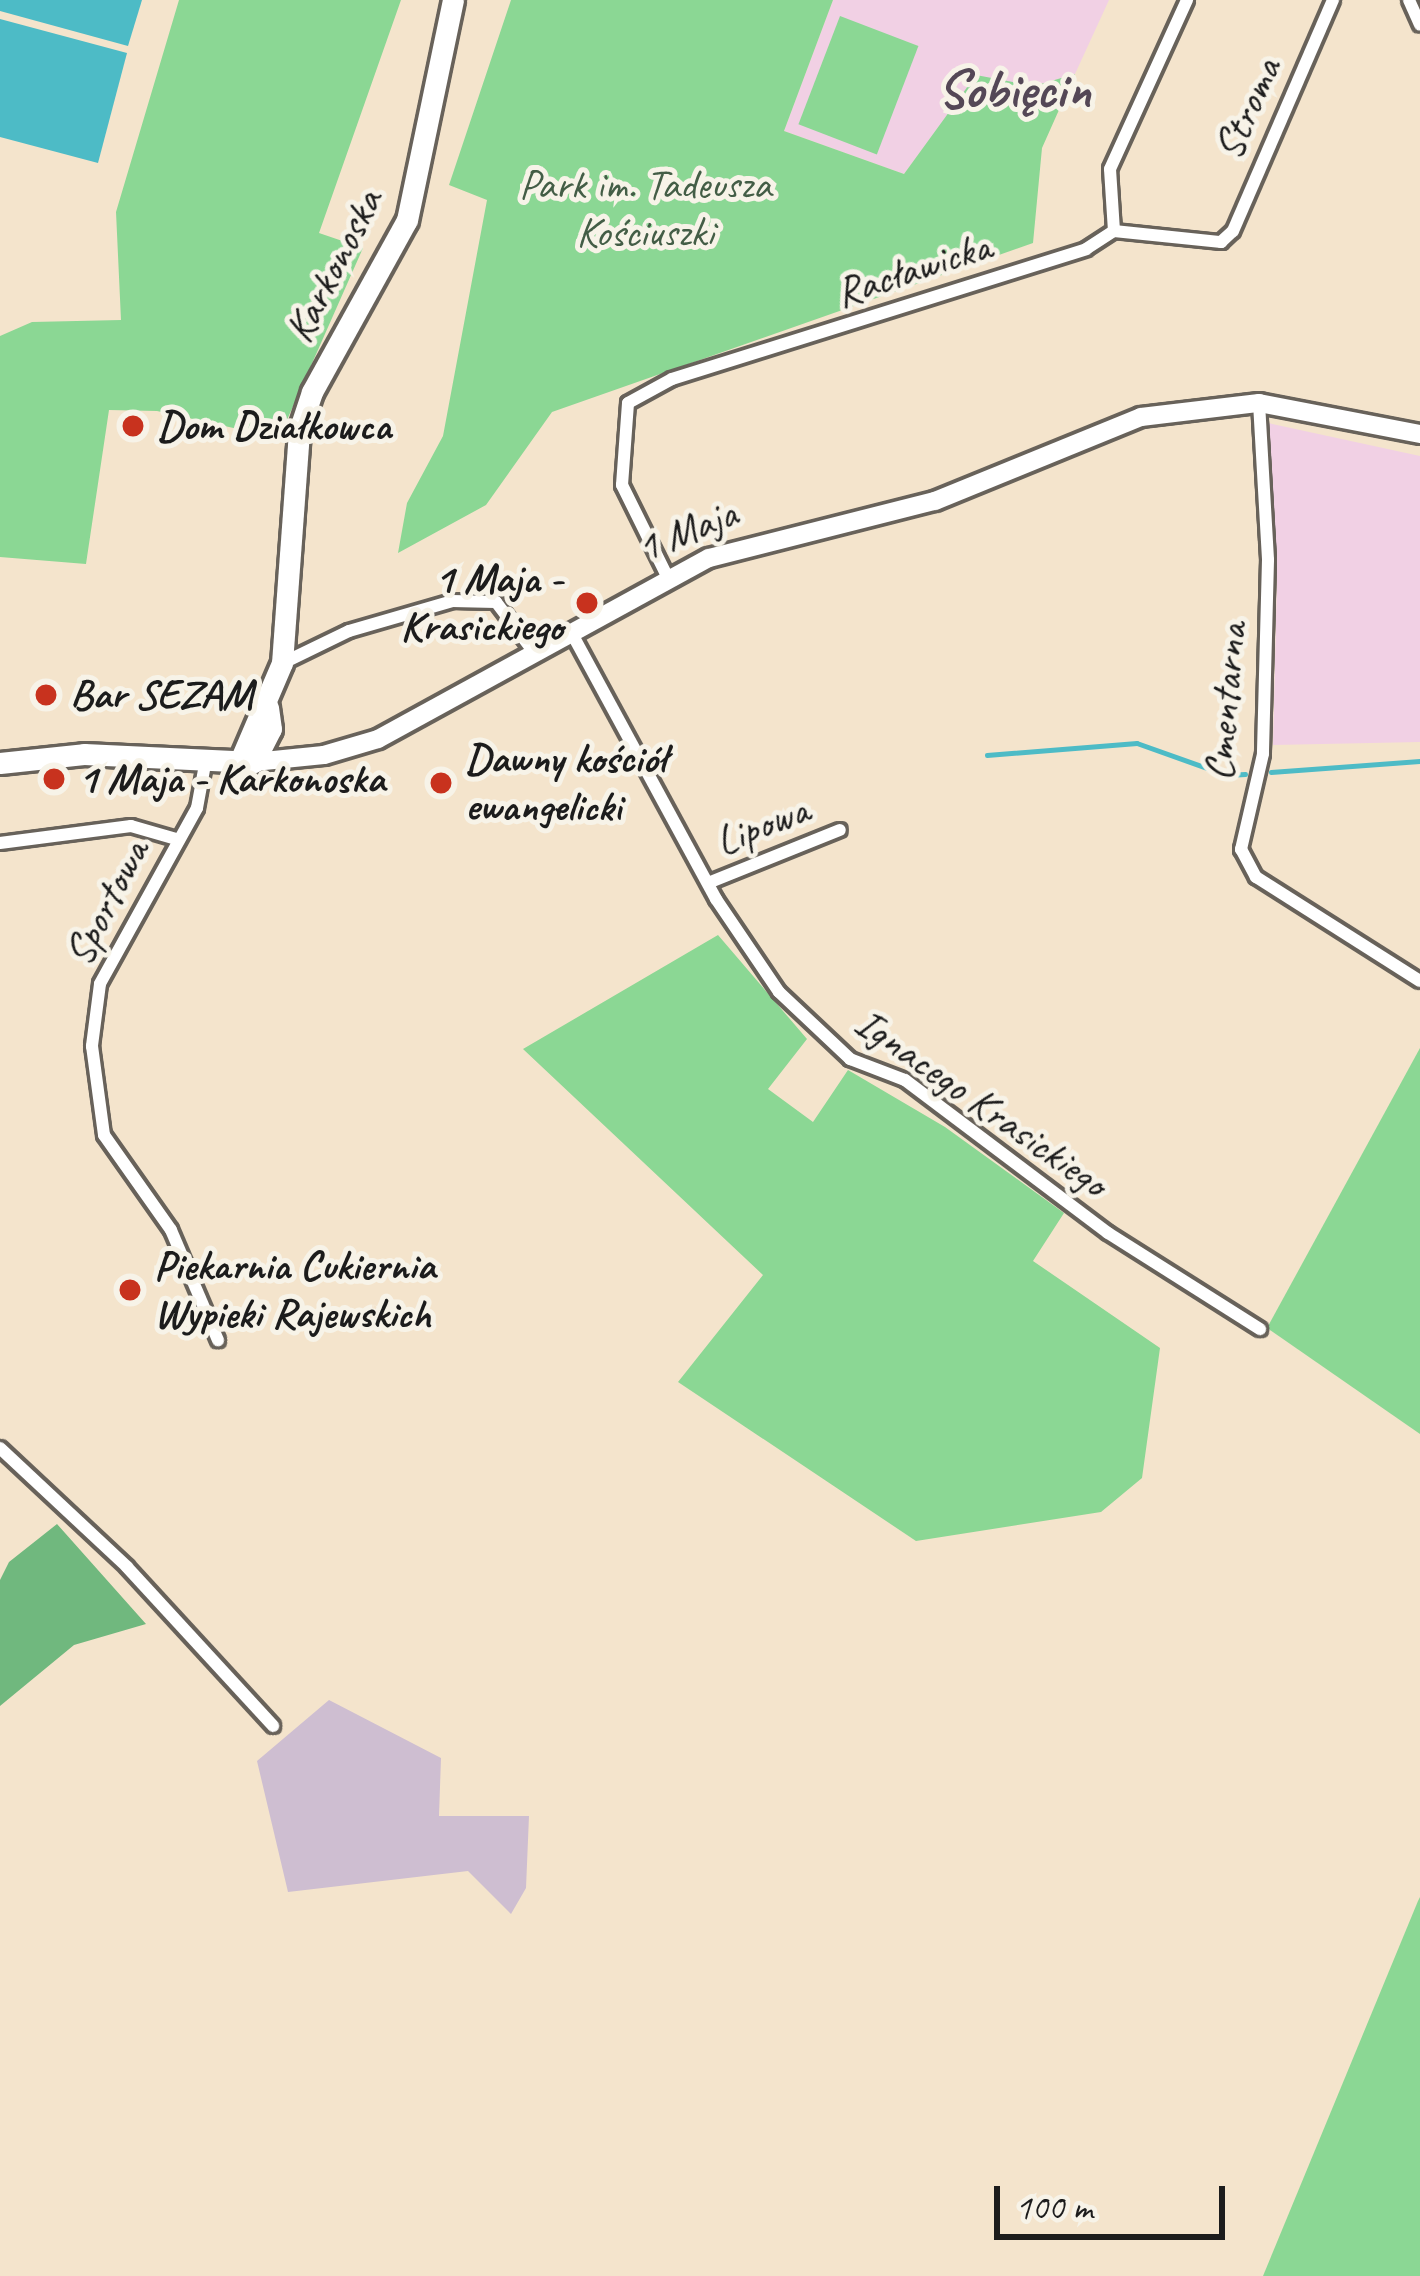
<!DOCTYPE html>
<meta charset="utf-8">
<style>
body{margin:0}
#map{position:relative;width:1420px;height:2276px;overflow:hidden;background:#f4e4cc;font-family:Caveat,sans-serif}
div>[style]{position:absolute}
.built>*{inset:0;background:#f1d0e4}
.industrial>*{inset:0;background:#cebed1}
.green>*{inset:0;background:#8bd794;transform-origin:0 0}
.forest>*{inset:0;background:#70b87e}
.water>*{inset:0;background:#4dbbc6}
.stream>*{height:4.5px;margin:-2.25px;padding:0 2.25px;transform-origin:2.25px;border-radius:2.25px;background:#4dbbc6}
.roads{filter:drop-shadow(3px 0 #68625a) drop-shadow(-3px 0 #68625a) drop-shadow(0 3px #68625a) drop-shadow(0 -3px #68625a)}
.street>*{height:12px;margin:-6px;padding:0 6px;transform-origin:6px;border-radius:6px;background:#fff}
.secondary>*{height:18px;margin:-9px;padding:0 9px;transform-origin:9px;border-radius:9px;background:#fff}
.primary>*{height:21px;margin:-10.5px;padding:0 10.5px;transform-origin:10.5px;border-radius:10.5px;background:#fff}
.dots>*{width:33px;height:33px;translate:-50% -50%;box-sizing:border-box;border:6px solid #f7f3e8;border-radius:50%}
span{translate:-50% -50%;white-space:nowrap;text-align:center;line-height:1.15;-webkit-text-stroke:10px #f7f3e8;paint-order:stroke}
.street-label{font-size:42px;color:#1c1c1c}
.park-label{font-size:42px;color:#435d46}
.poi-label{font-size:42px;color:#1c1c1c;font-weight:700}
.left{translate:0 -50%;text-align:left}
.right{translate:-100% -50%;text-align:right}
.district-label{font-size:54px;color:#544756;font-weight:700}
.scale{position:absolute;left:994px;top:2186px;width:231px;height:54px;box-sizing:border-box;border:6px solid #1c1c1c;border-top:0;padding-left:15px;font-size:36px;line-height:42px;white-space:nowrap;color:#1c1c1c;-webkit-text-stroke:9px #f7f3e8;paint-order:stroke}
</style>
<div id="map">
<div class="built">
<i style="clip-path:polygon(833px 0,1109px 0,1075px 74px,1034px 86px,976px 76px,904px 174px,784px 131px)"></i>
<i style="clip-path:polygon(1268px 423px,1420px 456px,1420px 742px,1273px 745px,1277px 579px)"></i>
</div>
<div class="industrial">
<i style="clip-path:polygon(329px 1700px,441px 1758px,439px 1816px,529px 1816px,526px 1888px,511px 1914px,468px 1871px,288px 1892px,257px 1761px)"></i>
</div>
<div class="green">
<i style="clip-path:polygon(179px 0,401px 0,319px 233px,363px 248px,279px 438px,157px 411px,109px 410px,86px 564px,0 557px,0 336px,32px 322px,121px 320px,116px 212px)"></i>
<i style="clip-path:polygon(511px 0,833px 0,784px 131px,904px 174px,976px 75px,1034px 86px,1075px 74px,1042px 148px,1033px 243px,552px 412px,486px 505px,398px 553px,407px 503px,443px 436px,487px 200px,449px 185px)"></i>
<i style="left:840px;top:16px;width:84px;height:116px;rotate:21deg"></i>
<i style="clip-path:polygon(718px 935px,807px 1039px,768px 1089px,813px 1122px,848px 1070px,945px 1127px,1064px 1213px,1033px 1261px,1160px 1348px,1142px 1478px,1101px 1512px,916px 1541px,678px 1382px,763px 1275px,523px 1049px)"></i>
<i style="clip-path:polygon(1420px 1048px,1420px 1434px,1267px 1328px)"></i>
<i style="clip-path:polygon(1420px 1897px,1420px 2276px,1263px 2276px,1418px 1901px)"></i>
</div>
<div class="forest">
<i style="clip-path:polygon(57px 1524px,146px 1624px,74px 1645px,0 1706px,0 1580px,9px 1562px)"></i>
</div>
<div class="water">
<i style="clip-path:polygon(0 0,142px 0,128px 46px,0 11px)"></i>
<i style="clip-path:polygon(0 19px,127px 53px,98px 163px,0 137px)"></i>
</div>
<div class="stream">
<i style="left:987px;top:755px;width:150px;rotate:-4.6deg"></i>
<i style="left:1137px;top:743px;width:96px;rotate:19.6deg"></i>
<i style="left:1227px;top:775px;width:18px;rotate:-3deg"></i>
<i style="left:1271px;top:772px;width:149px;rotate:-4.2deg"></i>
</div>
<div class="roads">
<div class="street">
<i style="left:1409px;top:0;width:27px;rotate:66deg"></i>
<i style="left:1114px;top:231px;width:62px;rotate:-93.7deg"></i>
<i style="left:1110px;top:169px;width:186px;rotate:-65.5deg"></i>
<i style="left:1259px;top:403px;width:157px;rotate:86.7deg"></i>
<i style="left:1268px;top:560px;width:194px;rotate:91.5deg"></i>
<i style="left:1263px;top:754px;width:98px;rotate:103deg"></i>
<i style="left:1241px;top:849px;width:32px;rotate:62deg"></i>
<i style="left:1256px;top:877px;width:194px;rotate:32.4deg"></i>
<i style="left:668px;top:578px;width:104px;rotate:-116.3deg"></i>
<i style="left:622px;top:485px;width:82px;rotate:-85.8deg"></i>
<i style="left:628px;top:403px;width:50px;rotate:-28.6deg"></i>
<i style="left:672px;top:379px;width:434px;rotate:-17.4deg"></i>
<i style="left:1086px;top:249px;width:33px;rotate:-33deg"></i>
<i style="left:1114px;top:231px;width:108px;rotate:5.9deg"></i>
<i style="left:1221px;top:242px;width:16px;rotate:-43deg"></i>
<i style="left:1233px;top:231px;width:252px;rotate:-66.6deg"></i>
<i style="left:571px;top:632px;width:304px;rotate:61.5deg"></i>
<i style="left:716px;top:899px;width:112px;rotate:55.9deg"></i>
<i style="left:779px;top:992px;width:98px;rotate:43.3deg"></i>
<i style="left:850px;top:1059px;width:59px;rotate:20.9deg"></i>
<i style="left:905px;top:1080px;width:254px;rotate:37deg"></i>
<i style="left:1108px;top:1233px;width:180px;rotate:32.3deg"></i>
<i style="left:283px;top:663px;width:73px;rotate:-25.9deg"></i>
<i style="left:349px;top:631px;width:107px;rotate:-16.2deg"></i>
<i style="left:452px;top:601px;width:44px;rotate:1.3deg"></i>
<i style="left:496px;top:602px;width:61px;rotate:52.9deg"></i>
<i style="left:206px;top:759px;width:50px;rotate:100.4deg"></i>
<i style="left:197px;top:808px;width:201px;rotate:118.9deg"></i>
<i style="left:100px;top:984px;width:63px;rotate:97.4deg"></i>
<i style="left:92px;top:1046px;width:90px;rotate:82.3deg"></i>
<i style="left:104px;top:1135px;width:116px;rotate:54.8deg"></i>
<i style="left:171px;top:1230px;width:120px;rotate:66.9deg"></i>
<i style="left:0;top:843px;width:132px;rotate:-7.4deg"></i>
<i style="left:131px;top:826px;width:47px;rotate:16.1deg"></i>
<i style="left:708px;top:883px;width:142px;rotate:-21.9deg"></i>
<i style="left:0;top:1448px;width:174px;rotate:43.1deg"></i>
<i style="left:127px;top:1567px;width:216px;rotate:47.4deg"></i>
</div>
<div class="secondary">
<i style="left:254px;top:762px;width:70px;rotate:-5.7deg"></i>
<i style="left:324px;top:755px;width:56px;rotate:-16.5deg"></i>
<i style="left:378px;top:739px;width:377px;rotate:-28.7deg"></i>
<i style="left:709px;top:558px;width:233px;rotate:-14.2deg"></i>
<i style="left:935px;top:501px;width:222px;rotate:-22.2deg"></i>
<i style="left:1141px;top:417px;width:119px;rotate:-6.8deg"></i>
<i style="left:1259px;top:403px;width:164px;rotate:10.9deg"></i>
</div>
<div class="primary">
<i style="left:240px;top:761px;width:107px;rotate:-66.8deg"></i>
<i style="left:282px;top:663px;width:233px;rotate:-85.8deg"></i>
<i style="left:299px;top:431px;width:41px;rotate:-71.6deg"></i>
<i style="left:312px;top:392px;width:196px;rotate:-61.1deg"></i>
<i style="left:407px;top:220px;width:225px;rotate:-78.2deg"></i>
<i style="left:0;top:763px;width:84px;rotate:-6.1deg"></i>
<i style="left:84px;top:754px;width:170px;rotate:2.7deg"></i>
<i style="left:254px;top:762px;width:37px;rotate:-63deg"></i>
<i style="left:271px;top:729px;width:22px;rotate:-98deg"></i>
</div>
</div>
<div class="dots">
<i style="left:133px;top:426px;background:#c8321e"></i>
<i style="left:587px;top:603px;background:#c8321e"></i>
<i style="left:46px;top:695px;background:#c8321e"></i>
<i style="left:54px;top:779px;background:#c8321e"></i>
<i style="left:441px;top:783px;background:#c8321e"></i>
<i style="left:130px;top:1290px;background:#c8321e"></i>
</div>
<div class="street-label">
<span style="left:1248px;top:109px;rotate:-66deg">Stroma</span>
<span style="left:334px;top:266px;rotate:-63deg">Karkonoska</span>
<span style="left:913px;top:270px;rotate:-18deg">Racławicka</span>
<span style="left:687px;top:531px;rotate:-22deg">1 Maja</span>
<span style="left:1226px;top:702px;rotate:-85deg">Cmentarna</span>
<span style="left:762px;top:826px;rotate:-22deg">Lipowa</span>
<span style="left:107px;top:903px;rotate:-63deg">Sportowa</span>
<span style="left:981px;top:1103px;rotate:35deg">Ignacego Krasickiego</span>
</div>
<div class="park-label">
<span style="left:645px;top:209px">Park im. Tadeusza<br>Kościuszki</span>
</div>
<div class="poi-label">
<span class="left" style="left:157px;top:426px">Dom Działkowca</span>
<span class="right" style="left:563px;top:603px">1 Maja -<br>Krasickiego</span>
<span class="left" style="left:70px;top:695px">Bar SEZAM</span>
<span class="left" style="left:465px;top:783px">Dawny kościół<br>ewangelicki</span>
<span class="left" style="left:78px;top:779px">1 Maja - Karkonoska</span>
<span class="left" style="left:154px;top:1290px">Piekarnia Cukiernia<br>Wypieki Rajewskich</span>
</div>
<div class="district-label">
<span style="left:1014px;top:89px">Sobięcin</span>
</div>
<div class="scale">100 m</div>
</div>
